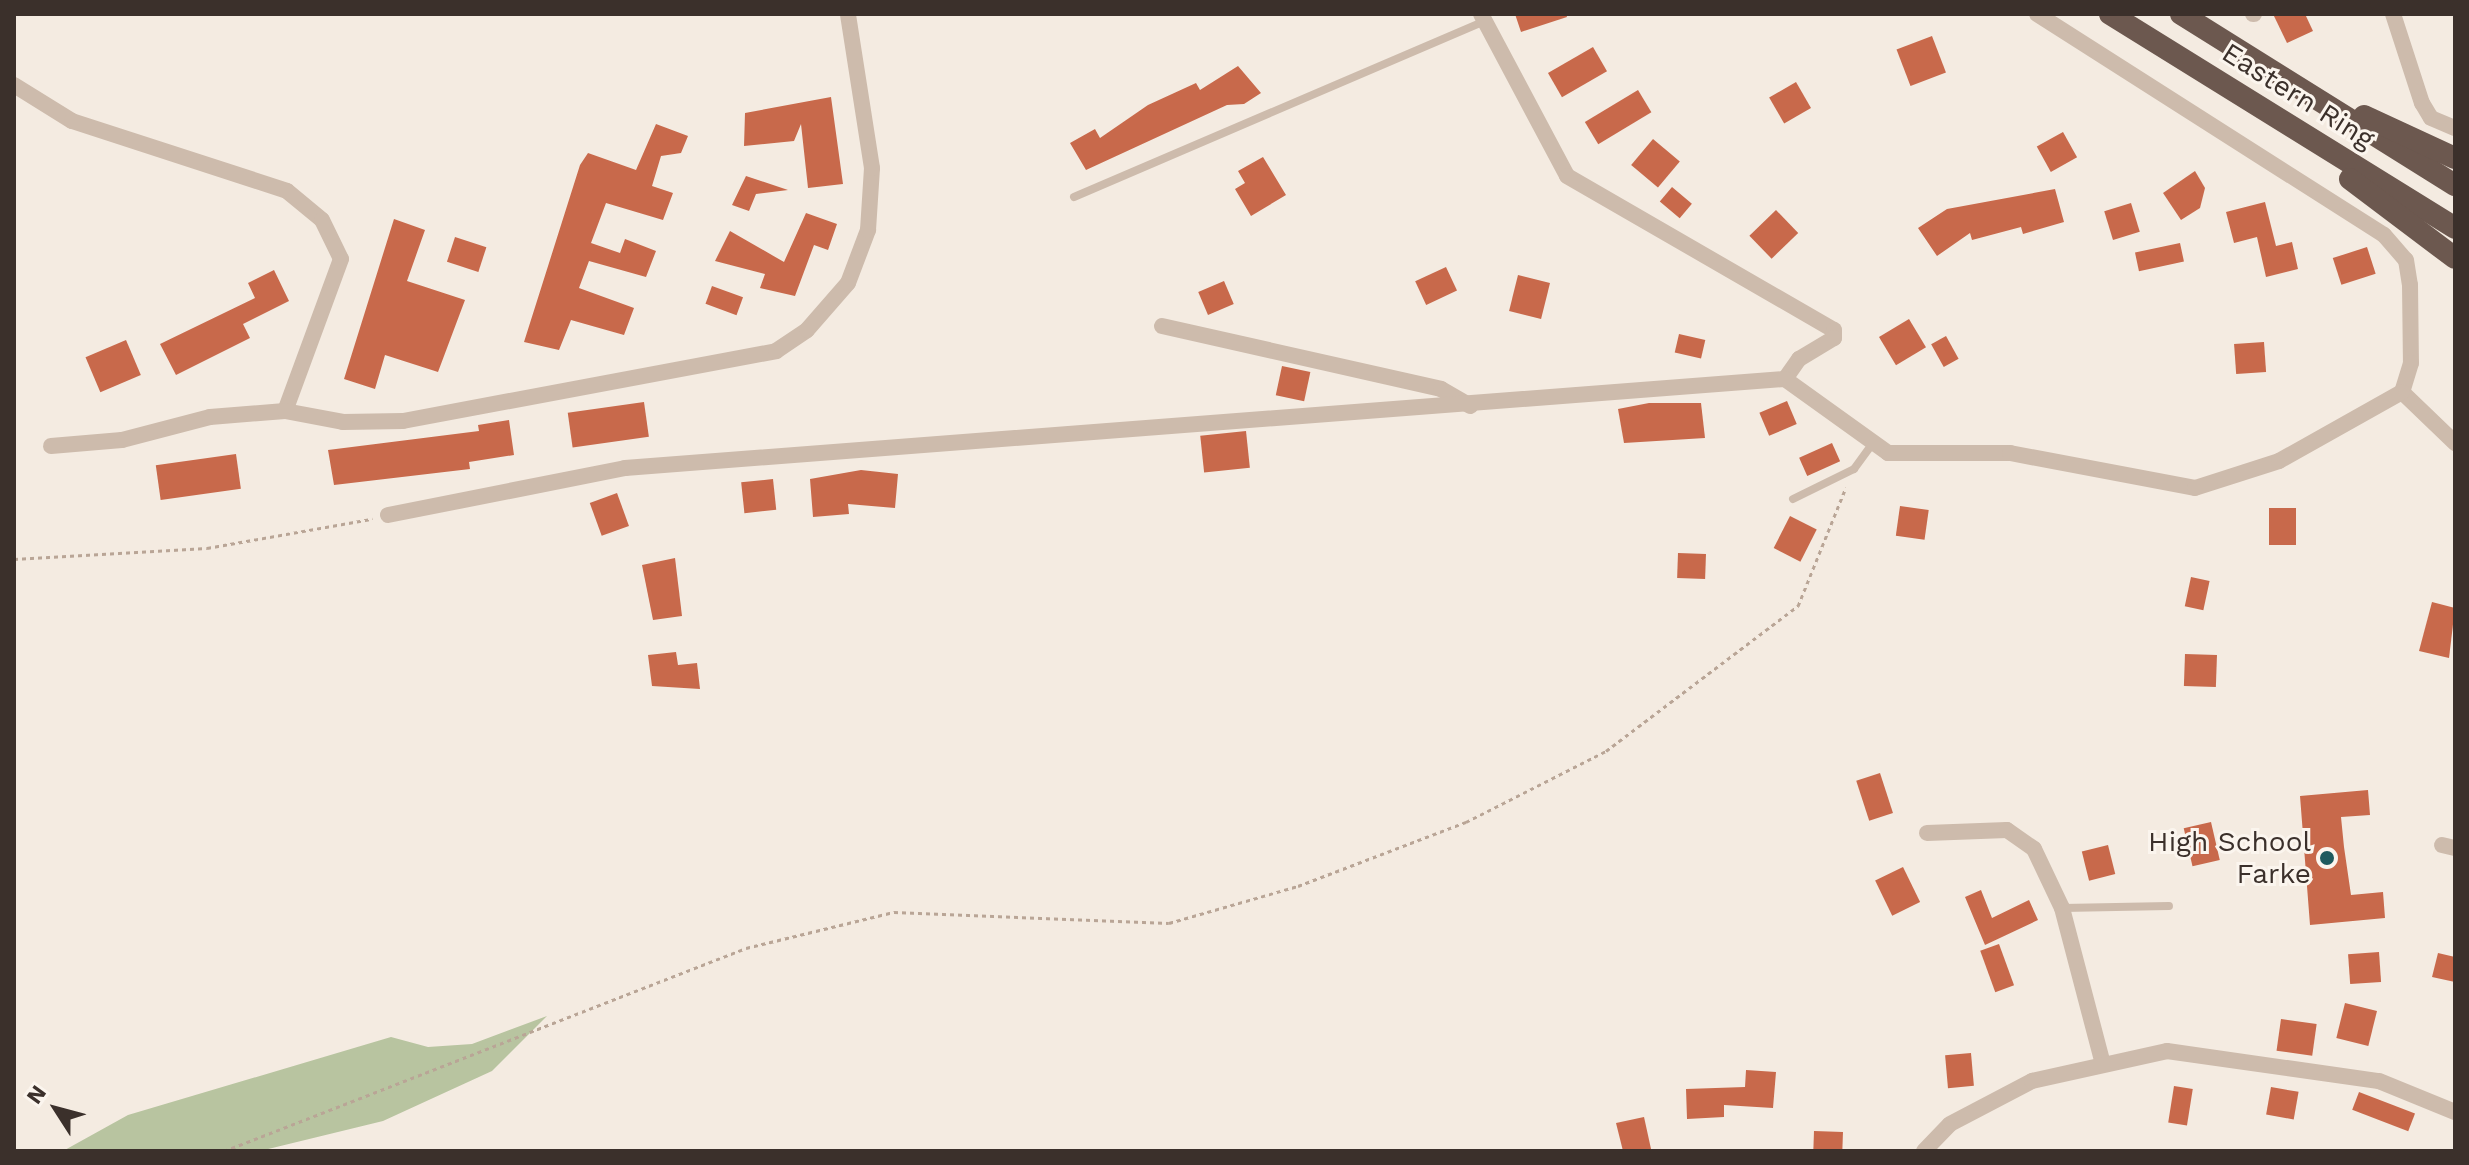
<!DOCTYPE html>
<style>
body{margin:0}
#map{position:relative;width:2469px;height:1165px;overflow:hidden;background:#f4ebe1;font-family:"Work Sans",sans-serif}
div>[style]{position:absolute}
.green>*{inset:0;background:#b8c4a0}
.building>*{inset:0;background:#c8694b;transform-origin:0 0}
.path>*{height:3px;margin-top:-1.5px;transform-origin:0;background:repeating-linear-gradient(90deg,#b9a596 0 4px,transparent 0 8px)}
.service>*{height:8px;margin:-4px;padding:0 4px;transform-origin:4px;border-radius:4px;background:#cdbbac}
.minor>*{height:16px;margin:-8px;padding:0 8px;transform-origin:8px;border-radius:8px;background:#cdbbac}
.trunk>*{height:22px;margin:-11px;padding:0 11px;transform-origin:11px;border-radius:11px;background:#6c584f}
.dots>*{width:22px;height:22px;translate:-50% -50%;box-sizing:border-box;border:4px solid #fbf5ee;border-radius:50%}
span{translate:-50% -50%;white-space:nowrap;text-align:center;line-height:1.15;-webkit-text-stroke:6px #fbf5ee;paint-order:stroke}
.street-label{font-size:28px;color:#3b302b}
.poi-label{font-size:28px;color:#3b302b}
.right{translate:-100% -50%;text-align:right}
.frame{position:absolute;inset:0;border:16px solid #3b302b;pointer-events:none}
.north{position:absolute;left:16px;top:1069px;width:80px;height:80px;-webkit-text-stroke:6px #fbf5ee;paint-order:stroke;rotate:306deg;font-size:22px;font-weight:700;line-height:32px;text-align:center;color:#3b302b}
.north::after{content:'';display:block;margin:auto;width:28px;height:36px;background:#3b302b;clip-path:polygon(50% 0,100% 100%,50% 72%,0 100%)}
</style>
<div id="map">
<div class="green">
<i style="clip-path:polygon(547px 1016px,492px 1071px,383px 1121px,260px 1151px,63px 1151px,128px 1115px,391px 1037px,428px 1047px,472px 1044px)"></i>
</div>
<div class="building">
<i style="clip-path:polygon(1515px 14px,1566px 14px,1567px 17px,1521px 32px)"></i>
<i style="clip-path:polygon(2273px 14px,2305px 14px,2313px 31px,2287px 43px)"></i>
<i style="left:1932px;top:36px;width:39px;height:38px;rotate:69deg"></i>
<i style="left:1593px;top:47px;width:28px;height:52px;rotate:60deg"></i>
<i style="clip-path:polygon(1238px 66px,1261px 93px,1244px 104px,1227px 105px,1086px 170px,1070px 143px,1095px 129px,1100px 138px,1148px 105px,1196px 83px,1200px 90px)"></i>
<i style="left:1796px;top:82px;width:30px;height:31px;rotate:60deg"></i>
<i style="left:1638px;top:90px;width:26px;height:62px;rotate:59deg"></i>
<i style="clip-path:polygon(831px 97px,843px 184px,808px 188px,801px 124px,794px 141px,744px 146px,745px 113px)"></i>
<i style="clip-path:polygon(656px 124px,688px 136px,681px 153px,661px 156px,652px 186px,673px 193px,663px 220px,606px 203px,591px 243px,620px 253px,625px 239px,656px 251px,646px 277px,589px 261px,579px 288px,634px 308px,624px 335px,571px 320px,559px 350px,524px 342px,580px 165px,588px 153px,636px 170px)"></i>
<i style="left:2063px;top:132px;width:29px;height:30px;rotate:61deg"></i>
<i style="left:1653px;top:139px;width:35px;height:34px;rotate:40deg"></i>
<i style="clip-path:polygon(1263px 157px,1286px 195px,1251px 216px,1235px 189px,1245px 183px,1238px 171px)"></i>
<i style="clip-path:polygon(2195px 171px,2205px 188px,2200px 208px,2181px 220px,2163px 193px)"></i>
<i style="clip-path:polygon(746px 176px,788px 190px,756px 194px,749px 211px,732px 205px)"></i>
<i style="left:1672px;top:187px;width:26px;height:19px;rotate:40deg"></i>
<i style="clip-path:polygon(2055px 189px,2064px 222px,2023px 234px,2021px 227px,1972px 240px,1970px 233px,1937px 256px,1918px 228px,1947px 209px)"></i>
<i style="clip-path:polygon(2265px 202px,2276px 246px,2292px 242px,2298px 269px,2266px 277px,2257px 237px,2234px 243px,2226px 212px)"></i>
<i style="left:2131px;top:203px;width:30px;height:28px;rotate:73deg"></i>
<i style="left:1776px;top:210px;width:32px;height:37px;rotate:46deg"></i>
<i style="clip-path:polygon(806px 213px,837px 224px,828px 250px,814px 245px,795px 296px,760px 288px,765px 274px,715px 261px,730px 231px,784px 262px)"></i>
<i style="clip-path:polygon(394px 219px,425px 230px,407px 281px,465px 300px,438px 372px,385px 355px,375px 389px,344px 379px)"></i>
<i style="left:455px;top:237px;width:33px;height:26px;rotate:18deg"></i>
<i style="left:2180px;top:243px;width:19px;height:46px;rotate:78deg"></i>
<i style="left:2367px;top:247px;width:28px;height:36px;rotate:72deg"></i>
<i style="left:1446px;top:267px;width:26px;height:34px;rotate:65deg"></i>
<i style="clip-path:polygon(274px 270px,289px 301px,243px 324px,250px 338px,176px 375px,160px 344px,255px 298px,248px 283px)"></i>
<i style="left:1518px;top:275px;width:33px;height:37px;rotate:14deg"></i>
<i style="left:1224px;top:281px;width:25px;height:28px;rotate:67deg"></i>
<i style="left:712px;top:286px;width:33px;height:19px;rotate:20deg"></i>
<i style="left:1909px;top:319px;width:33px;height:35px;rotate:59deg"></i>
<i style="left:1679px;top:334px;width:27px;height:19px;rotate:13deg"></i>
<i style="left:1946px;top:336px;width:26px;height:17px;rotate:61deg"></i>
<i style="left:126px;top:340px;width:38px;height:44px;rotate:67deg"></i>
<i style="left:2264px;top:342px;width:30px;height:30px;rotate:86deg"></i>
<i style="left:1282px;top:366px;width:29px;height:30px;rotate:12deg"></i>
<i style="left:1787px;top:401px;width:25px;height:30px;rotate:67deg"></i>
<i style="left:644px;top:402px;width:35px;height:77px;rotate:82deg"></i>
<i style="clip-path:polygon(1649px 403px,1701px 403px,1705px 438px,1624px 443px,1618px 409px)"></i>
<i style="clip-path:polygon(509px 420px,514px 455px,469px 462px,470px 469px,334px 485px,328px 450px,479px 431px,478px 425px)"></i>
<i style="left:1246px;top:431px;width:37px;height:46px;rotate:84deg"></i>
<i style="left:1832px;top:443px;width:20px;height:36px;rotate:66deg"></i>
<i style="left:236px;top:454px;width:35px;height:81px;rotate:82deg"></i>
<i style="clip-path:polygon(861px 470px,898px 474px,895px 508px,848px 504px,849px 514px,813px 517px,810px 479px)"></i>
<i style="left:773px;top:479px;width:31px;height:32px;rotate:84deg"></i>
<i style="left:617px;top:493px;width:35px;height:29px;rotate:70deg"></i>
<i style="left:1900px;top:506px;width:29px;height:30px;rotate:8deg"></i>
<i style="left:2269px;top:508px;width:27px;height:37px"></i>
<i style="left:1790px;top:516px;width:30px;height:36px;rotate:27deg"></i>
<i style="left:1678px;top:553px;width:28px;height:25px;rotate:2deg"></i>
<i style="clip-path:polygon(675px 558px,682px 616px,653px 620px,642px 565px)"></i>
<i style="left:2191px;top:577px;width:19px;height:30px;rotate:12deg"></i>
<i style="clip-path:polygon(2432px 602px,2455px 608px,2449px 658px,2419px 651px)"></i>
<i style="clip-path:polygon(676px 652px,678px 665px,697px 663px,700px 689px,652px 686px,648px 655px)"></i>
<i style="left:2185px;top:654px;width:32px;height:32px;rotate:2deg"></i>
<i style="left:1880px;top:773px;width:42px;height:25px;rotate:72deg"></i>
<i style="clip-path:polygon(2368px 790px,2370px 815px,2341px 817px,2344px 847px,2351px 895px,2383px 892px,2385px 918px,2310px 925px,2300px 796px)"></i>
<i style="left:2211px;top:822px;width:39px;height:28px;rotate:77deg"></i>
<i style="left:2108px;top:845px;width:30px;height:27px;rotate:76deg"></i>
<i style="left:1903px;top:867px;width:39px;height:31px;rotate:64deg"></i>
<i style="clip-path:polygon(1981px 890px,1992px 918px,2029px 900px,2038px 920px,1985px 945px,1965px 897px)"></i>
<i style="left:1999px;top:944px;width:44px;height:20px;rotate:70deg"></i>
<i style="left:2379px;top:952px;width:30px;height:31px;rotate:86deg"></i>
<i style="clip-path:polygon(2438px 953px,2455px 957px,2455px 982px,2432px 977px)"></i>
<i style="left:2345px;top:1003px;width:33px;height:36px;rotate:14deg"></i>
<i style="left:2281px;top:1019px;width:36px;height:32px;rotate:8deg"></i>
<i style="left:1971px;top:1053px;width:33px;height:26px;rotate:85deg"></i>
<i style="clip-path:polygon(1746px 1070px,1776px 1072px,1773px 1108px,1724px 1105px,1724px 1117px,1687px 1119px,1686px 1089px,1745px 1087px)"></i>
<i style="left:2174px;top:1086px;width:19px;height:37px;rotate:9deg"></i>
<i style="left:2271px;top:1087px;width:28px;height:28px;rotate:10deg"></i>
<i style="left:2359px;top:1092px;width:60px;height:19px;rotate:21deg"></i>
<i style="clip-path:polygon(1644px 1117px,1651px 1149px,1623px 1151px,1616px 1123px)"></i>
<i style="left:1814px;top:1131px;width:29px;height:20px;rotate:2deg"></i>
</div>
<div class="path">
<i style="left:14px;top:559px;width:193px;rotate:-3.3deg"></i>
<i style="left:207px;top:548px;width:168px;rotate:-10deg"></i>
<i style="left:224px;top:1151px;width:560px;rotate:-21.25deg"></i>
<i style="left:746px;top:948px;width:152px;rotate:-13.7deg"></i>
<i style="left:894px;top:912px;width:275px;rotate:2.3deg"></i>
<i style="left:1169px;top:923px;width:134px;rotate:-16deg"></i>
<i style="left:1298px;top:886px;width:180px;rotate:-20.9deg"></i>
<i style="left:1466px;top:822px;width:157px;rotate:-26.9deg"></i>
<i style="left:1606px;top:751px;width:241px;rotate:-37.1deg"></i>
<i style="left:1798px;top:606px;width:128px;rotate:-68deg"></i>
</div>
<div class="service">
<i style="left:1074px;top:197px;width:446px;rotate:-23.2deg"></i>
<i style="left:1793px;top:499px;width:68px;rotate:-26.2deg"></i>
<i style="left:1854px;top:469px;width:29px;rotate:-54deg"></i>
<i style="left:2063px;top:908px;width:106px;rotate:-1.1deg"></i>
</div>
<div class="minor">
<i style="left:1481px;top:14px;width:183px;rotate:62deg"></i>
<i style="left:1567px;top:176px;width:308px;rotate:30deg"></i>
<i style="left:1834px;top:330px;width:8px;rotate:90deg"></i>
<i style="left:1834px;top:338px;width:41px;rotate:149deg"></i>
<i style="left:1799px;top:359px;width:24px;rotate:125deg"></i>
<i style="left:2037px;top:14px;width:411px;rotate:32.5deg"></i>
<i style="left:2384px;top:235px;width:33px;rotate:49deg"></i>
<i style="left:2406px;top:260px;width:25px;rotate:81deg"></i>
<i style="left:2410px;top:285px;width:78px;rotate:89.3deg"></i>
<i style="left:2411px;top:363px;width:30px;rotate:107deg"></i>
<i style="left:2253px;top:14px;width:1px"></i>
<i style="left:2393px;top:14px;width:94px;rotate:72deg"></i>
<i style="left:2422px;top:103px;width:17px;rotate:59deg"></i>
<i style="left:2431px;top:118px;width:26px;rotate:23deg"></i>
<i style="left:14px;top:85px;width:68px;rotate:31.8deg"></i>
<i style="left:72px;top:121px;width:226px;rotate:18deg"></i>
<i style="left:287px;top:191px;width:45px;rotate:39.6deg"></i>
<i style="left:322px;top:220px;width:43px;rotate:64deg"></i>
<i style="left:341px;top:259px;width:162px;rotate:110.2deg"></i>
<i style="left:1162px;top:326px;width:286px;rotate:12.7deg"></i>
<i style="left:1441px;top:389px;width:34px;rotate:30deg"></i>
<i style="left:2402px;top:392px;width:74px;rotate:43.9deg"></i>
<i style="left:51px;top:446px;width:71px;rotate:-4.8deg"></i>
<i style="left:122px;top:440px;width:91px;rotate:-14.6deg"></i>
<i style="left:210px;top:417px;width:75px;rotate:-4.6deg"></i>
<i style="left:285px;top:411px;width:59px;rotate:10.7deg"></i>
<i style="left:343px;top:422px;width:60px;rotate:-1deg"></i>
<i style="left:403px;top:421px;width:380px;rotate:-10.6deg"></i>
<i style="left:776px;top:351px;width:37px;rotate:-34deg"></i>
<i style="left:807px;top:330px;width:62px;rotate:-48.9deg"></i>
<i style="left:848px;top:283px;width:57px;rotate:-69.3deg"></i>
<i style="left:868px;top:230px;width:62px;rotate:-86.3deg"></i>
<i style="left:872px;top:168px;width:156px;rotate:-98.9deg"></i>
<i style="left:388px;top:515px;width:242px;rotate:-11.2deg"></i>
<i style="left:625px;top:468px;width:1163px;rotate:-4.39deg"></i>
<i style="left:1785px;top:379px;width:127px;rotate:35.7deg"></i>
<i style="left:1888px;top:453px;width:122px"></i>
<i style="left:2010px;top:453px;width:188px;rotate:10.7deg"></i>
<i style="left:2195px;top:488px;width:88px;rotate:-17.8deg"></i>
<i style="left:2279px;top:461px;width:141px;rotate:-29.3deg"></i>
<i style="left:1927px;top:833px;width:80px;rotate:-2.1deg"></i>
<i style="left:2007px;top:830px;width:33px;rotate:35deg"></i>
<i style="left:2034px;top:849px;width:65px;rotate:64.6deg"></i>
<i style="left:2062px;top:908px;width:158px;rotate:75.3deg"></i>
<i style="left:2442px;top:845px;width:13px;rotate:13deg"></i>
<i style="left:1924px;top:1151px;width:37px;rotate:-46deg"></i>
<i style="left:1950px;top:1124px;width:93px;rotate:-27.7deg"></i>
<i style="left:2032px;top:1081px;width:138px;rotate:-12.5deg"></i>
<i style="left:2167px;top:1051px;width:214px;rotate:8.1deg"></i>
<i style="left:2379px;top:1081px;width:82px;rotate:22.2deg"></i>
</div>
<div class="trunk">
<i style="left:2110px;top:14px;width:406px;rotate:31.8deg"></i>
<i style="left:2181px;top:14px;width:323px;rotate:32deg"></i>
<i style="left:2364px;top:116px;width:100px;rotate:24.8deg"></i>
<i style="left:2350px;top:179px;width:131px;rotate:37deg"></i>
</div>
<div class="dots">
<i style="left:2327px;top:858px;background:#1f5a5e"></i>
</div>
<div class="street-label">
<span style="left:2298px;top:96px;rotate:32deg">Eastern Ring</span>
</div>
<div class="poi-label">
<span class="right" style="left:2311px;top:858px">High School<br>Farke</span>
</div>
<div class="frame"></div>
<div class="north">N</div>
</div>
